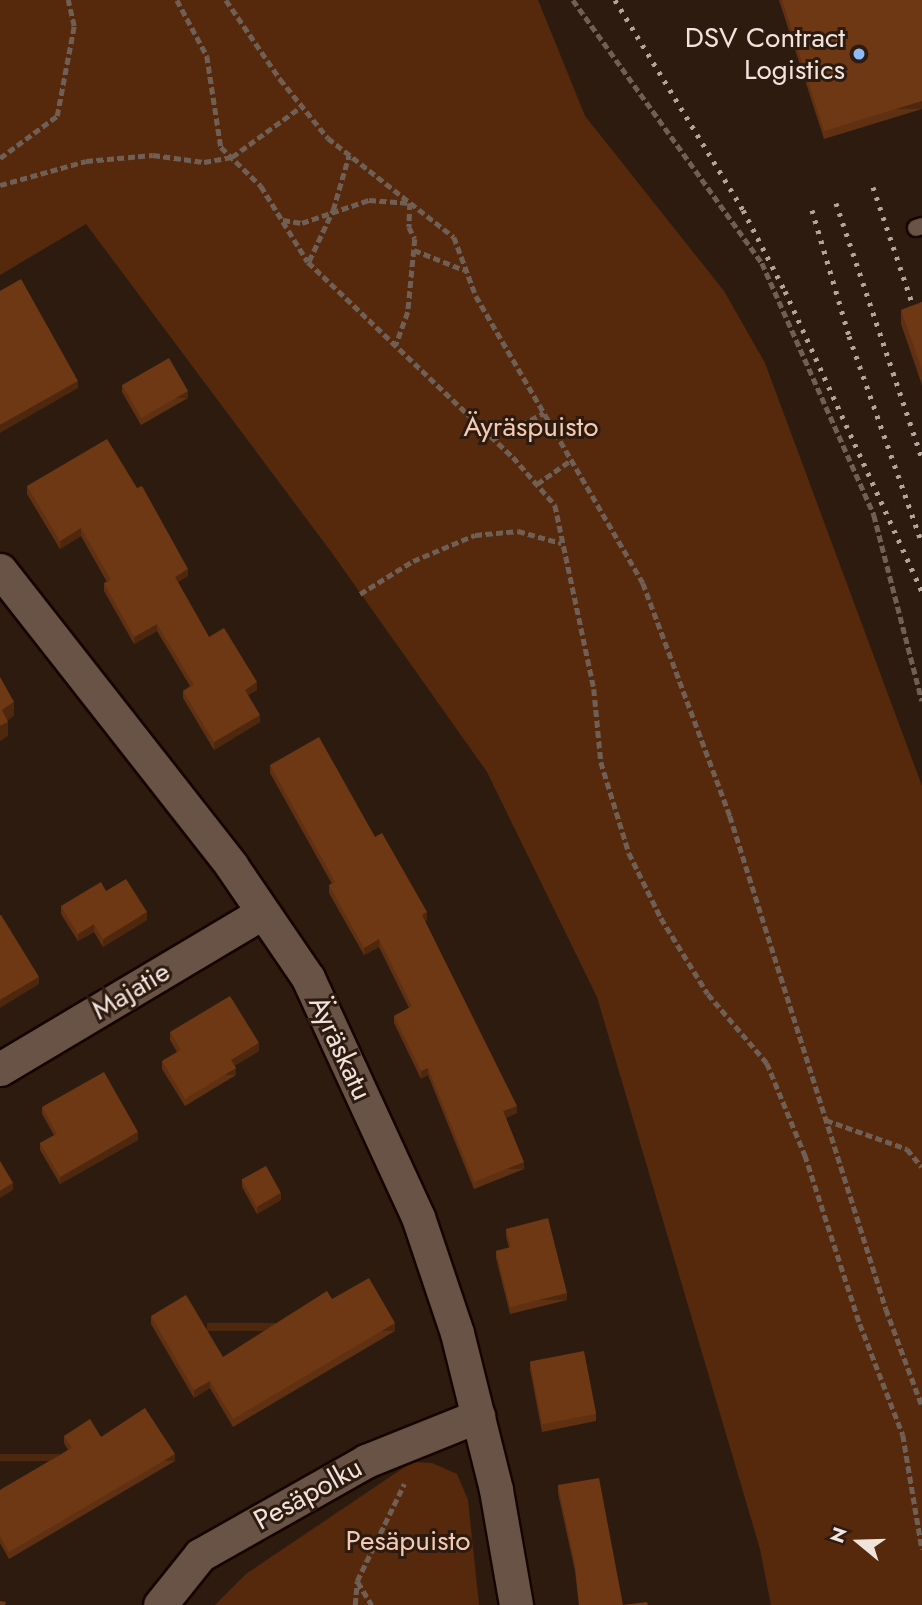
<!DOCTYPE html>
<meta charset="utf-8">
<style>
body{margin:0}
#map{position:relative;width:922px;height:1605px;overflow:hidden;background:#2e1b10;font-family:Jost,sans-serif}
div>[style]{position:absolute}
.green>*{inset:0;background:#56290c}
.path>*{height:4.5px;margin-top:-2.25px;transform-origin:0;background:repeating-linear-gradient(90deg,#705f55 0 7px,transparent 0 10.5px)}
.roads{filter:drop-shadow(2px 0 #150500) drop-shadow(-2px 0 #150500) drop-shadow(0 2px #150500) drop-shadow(0 -2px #150500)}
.service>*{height:16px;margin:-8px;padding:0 8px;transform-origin:8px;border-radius:8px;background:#695246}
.minor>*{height:33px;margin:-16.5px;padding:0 16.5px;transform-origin:16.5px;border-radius:16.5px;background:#695246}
.rail>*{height:5px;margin-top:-2.5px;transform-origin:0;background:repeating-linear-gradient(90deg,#b4a59c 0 3.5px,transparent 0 10.5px)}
.wall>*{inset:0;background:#5f3012}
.shaded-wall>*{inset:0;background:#4e270f;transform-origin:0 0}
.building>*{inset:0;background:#6f3815;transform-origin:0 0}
.dots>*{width:19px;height:19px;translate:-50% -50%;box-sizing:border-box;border:4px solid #2e1b10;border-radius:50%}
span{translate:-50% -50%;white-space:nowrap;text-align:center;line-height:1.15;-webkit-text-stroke:6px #2e1b10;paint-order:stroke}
.poi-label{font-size:28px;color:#f0e3db}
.right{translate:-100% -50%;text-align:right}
.park-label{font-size:28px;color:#f4cab3}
.street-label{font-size:28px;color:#f0e3db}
.north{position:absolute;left:824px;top:1507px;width:70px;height:70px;-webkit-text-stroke:5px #2e1b10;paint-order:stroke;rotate:289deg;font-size:19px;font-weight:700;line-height:28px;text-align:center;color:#f0e3db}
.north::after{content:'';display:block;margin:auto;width:24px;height:32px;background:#f0e3db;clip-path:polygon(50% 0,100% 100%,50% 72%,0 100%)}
</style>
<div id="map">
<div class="green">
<i style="clip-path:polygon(0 0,538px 0,585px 116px,724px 291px,765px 363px,922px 786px,922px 1605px,771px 1605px,760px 1549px,597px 997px,487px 772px,332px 553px,86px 224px,0 275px)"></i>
<i style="clip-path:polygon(412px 1462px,432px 1463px,457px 1474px,468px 1500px,479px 1605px,215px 1605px,246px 1574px)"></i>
</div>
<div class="path">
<i style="left:177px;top:0;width:64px;rotate:61.8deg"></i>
<i style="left:207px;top:56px;width:92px;rotate:81.3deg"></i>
<i style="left:221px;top:147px;width:56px;rotate:44.3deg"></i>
<i style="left:261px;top:186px;width:89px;rotate:58.3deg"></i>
<i style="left:308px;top:262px;width:283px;rotate:43.6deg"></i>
<i style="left:513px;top:457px;width:64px;rotate:48.8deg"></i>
<i style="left:555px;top:505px;width:188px;rotate:78deg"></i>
<i style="left:594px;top:689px;width:73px;rotate:84.5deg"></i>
<i style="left:601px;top:762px;width:95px;rotate:72.9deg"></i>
<i style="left:629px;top:853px;width:72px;rotate:63.8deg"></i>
<i style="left:661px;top:918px;width:89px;rotate:58.3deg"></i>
<i style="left:708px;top:994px;width:91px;rotate:49.5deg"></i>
<i style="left:767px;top:1063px;width:100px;rotate:67.6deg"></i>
<i style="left:805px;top:1155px;width:178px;rotate:72deg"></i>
<i style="left:860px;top:1324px;width:119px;rotate:68.8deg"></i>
<i style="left:903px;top:1435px;width:116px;rotate:80.5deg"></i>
<i style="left:226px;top:0;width:96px;rotate:55.6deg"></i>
<i style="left:280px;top:79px;width:76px;rotate:50.9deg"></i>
<i style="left:328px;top:138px;width:160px;rotate:38.2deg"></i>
<i style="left:454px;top:237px;width:63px;rotate:69.6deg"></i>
<i style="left:476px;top:296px;width:332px;rotate:59.8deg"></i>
<i style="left:643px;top:583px;width:249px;rotate:69.5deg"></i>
<i style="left:730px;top:816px;width:517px;rotate:72.44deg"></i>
<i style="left:886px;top:1309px;width:103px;rotate:69.6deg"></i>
<i style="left:573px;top:0;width:324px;rotate:54.3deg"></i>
<i style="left:762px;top:263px;width:276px;rotate:66deg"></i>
<i style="left:874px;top:515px;width:192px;rotate:75.5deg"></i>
<i style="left:0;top:158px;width:71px;rotate:-36.4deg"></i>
<i style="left:57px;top:116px;width:92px;rotate:-79.3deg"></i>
<i style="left:74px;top:26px;width:27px;rotate:-103deg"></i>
<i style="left:0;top:185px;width:89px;rotate:-15.6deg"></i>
<i style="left:86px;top:161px;width:67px;rotate:-5.1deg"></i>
<i style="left:153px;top:155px;width:51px;rotate:7.8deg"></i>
<i style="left:204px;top:162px;width:28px;rotate:-10deg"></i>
<i style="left:232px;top:157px;width:87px;rotate:-36.1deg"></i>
<i style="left:283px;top:220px;width:19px;rotate:9deg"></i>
<i style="left:302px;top:223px;width:71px;rotate:-18.9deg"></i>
<i style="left:369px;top:200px;width:41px;rotate:4.2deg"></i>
<i style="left:410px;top:203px;width:24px;rotate:92deg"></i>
<i style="left:409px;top:227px;width:13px;rotate:63deg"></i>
<i style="left:415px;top:239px;width:73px;rotate:95.5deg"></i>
<i style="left:408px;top:312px;width:35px;rotate:110deg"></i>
<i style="left:414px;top:250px;width:54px;rotate:21.8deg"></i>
<i style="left:309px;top:261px;width:56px;rotate:-64.8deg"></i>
<i style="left:333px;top:210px;width:57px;rotate:-73.8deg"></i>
<i style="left:493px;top:439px;width:57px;rotate:-27deg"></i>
<i style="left:537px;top:484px;width:42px;rotate:-35.2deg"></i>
<i style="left:360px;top:594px;width:62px;rotate:-31.9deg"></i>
<i style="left:413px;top:561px;width:67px;rotate:-22.8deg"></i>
<i style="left:475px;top:535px;width:43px;rotate:-5.3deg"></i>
<i style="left:518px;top:531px;width:45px;rotate:15.6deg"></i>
<i style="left:826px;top:1120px;width:86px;rotate:19.7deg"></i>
<i style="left:907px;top:1149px;width:23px;rotate:50deg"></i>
<i style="left:358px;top:1582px;width:27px;rotate:59deg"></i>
<i style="left:355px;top:1605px;width:24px;rotate:-85deg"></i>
<i style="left:357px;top:1581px;width:108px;rotate:-64.1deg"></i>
</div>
<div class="roads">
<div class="service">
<i style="left:916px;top:228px;width:6px;rotate:-18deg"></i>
</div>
<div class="minor">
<i style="left:0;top:570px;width:375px;rotate:51.9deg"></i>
<i style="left:231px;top:865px;width:137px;rotate:55.7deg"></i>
<i style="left:308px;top:978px;width:263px;rotate:65.3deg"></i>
<i style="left:418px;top:1217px;width:122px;rotate:71.4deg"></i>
<i style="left:457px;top:1333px;width:162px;rotate:76deg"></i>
<i style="left:496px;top:1490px;width:117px;rotate:80.1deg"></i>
<i style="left:0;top:1069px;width:305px;rotate:-30.8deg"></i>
<i style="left:160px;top:1605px;width:64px;rotate:-51.3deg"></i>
<i style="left:200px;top:1555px;width:191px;rotate:-29.5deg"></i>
<i style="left:366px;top:1461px;width:121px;rotate:-21.9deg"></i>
</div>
</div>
<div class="rail">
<i style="left:615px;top:0;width:246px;rotate:58.6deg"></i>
<i style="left:743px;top:210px;width:91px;rotate:62.6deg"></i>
<i style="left:785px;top:291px;width:330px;rotate:65.5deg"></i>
<i style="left:873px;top:187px;width:138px;rotate:71.4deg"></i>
<i style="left:836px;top:203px;width:270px;rotate:71.4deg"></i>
<i style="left:812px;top:210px;width:131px;rotate:73.6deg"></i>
<i style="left:849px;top:336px;width:219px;rotate:70.6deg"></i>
</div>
<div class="wall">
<i style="clip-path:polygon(779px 0,922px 0,922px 109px,824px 139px)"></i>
<i style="clip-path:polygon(922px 302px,922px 385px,901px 324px,901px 310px)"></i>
<i style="clip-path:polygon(122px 385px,188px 398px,141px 425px,122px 392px)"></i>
<i style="clip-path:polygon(27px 486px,188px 576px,178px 582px,209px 637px,257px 690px,248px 695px,260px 722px,214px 750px,183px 698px,183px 691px,190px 686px,157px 631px,134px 644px,104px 591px,104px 583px,107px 582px,81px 536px,60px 549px,27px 494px)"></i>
<i style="clip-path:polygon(270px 765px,375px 837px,427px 920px,425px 921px,517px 1113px,506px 1118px,524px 1169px,474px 1189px,428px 1075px,421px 1079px,394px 1023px,394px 1016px,409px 1008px,379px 947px,364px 955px,329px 893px,329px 885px,332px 884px,270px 773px)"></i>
<i style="clip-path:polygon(106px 891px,147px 920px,103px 947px,94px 932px,78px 941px,61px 914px,61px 906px)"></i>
<i style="clip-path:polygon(170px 1032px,259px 1051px,234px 1066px,236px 1075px,185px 1106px,162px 1069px,162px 1061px,177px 1052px,170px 1040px)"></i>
<i style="clip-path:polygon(42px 1107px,138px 1140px,60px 1184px,40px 1150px,40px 1143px,54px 1135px,42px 1114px)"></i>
<i style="clip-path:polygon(242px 1180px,281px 1200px,257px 1214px,242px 1187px)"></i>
<i style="clip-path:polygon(506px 1229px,567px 1300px,510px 1314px,496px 1258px,496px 1251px,509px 1248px,506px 1236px)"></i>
<i style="clip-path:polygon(332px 1299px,395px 1331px,233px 1427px,210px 1388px,194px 1398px,151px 1324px,151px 1316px,223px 1357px)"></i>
<i style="clip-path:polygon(530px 1362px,596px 1414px,596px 1421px,542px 1432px,530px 1369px)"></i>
<i style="clip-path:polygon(64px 1436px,101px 1437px,175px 1461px,9px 1559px,0 1543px,0 1490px,68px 1450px,64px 1443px)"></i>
<i style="clip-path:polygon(558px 1485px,623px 1605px,648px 1605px,579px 1605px,575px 1571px,558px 1493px)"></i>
</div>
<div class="shaded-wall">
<i style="left:922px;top:101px;width:8px;height:102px;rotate:90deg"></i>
<i style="clip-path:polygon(78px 381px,78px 388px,0 433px,0 425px)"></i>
<i style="left:188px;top:391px;width:7px;height:54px;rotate:90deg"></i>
<i style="clip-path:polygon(81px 528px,81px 536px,60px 549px,60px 541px)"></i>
<i style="clip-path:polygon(188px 569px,188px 576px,175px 584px,175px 577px)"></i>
<i style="clip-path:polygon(157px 624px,157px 631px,134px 644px,134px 637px)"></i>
<i style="clip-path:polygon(257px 682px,257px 690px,245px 697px,245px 690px)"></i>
<i style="clip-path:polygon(14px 702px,14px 716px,2px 724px,2px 710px)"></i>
<i style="clip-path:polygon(260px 715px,260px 722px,214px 750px,214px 742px)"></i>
<i style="clip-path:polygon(8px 722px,8px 736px,0 741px,0 726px)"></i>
<i style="clip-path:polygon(147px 912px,147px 920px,103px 947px,103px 939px)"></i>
<i style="clip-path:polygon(427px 912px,427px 920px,422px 922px,422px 915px)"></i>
<i style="clip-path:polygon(94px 924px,94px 932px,78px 941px,78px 934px)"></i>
<i style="clip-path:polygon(379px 939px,379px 947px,364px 955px,364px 948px)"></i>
<i style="clip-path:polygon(39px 977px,39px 984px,0 1008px,0 1000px)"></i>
<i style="clip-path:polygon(259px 1043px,259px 1051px,231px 1068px,231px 1060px)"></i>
<i style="left:236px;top:1068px;width:7px;height:60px;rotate:90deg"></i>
<i style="clip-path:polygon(428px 1068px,428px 1075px,421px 1079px,421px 1071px)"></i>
<i style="clip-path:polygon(517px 1106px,517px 1113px,503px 1119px,503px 1111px)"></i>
<i style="clip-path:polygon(138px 1132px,138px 1140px,60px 1184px,60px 1177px)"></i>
<i style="left:524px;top:1162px;width:7px;height:54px;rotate:90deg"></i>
<i style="clip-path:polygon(13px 1183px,13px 1190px,0 1198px,0 1191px)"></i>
<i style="clip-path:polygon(281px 1193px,281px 1200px,257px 1214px,257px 1207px)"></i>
<i style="left:567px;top:1293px;width:7px;height:59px;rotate:90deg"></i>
<i style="left:395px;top:1323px;width:8px;height:188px;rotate:90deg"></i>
<i style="clip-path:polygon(210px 1381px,210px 1388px,194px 1398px,194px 1390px)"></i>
<i style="left:175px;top:1454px;width:7px;height:193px;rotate:90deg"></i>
</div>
<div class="building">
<i style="clip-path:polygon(782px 0,922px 0,922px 101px,824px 131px)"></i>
<i style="clip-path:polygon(21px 279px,78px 381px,0 425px,0 291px)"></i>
<i style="clip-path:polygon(922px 302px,922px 370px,901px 310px)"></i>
<i style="left:169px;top:358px;width:38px;height:54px;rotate:60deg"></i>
<i style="clip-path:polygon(107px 439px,137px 488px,142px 486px,188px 569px,175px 577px,209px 637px,224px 628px,257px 682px,245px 690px,260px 715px,214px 742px,183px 691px,194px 685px,157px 624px,134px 637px,104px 583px,111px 580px,81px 528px,60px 541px,27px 486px)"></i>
<i style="clip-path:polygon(0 677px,14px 702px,2px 710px,8px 722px,0 726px)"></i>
<i style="clip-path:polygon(319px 737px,375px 837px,382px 833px,427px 912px,422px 915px,517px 1106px,503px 1111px,524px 1162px,474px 1182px,428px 1068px,421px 1071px,394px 1016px,412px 1006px,379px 939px,364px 948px,329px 885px,335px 882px,270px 765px)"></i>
<i style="clip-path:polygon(126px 879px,147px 912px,103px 939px,94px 924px,78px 934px,61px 906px,101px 882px,106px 891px)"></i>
<i style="clip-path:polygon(0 915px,1px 915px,39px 977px,0 1000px)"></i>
<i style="clip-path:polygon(230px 996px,259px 1043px,231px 1060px,236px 1068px,185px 1099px,162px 1061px,181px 1050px,170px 1032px)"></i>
<i style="clip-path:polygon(104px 1072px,138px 1132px,60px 1177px,40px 1143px,57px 1134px,42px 1107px)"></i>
<i style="clip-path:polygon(0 1161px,13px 1183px,0 1191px)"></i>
<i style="left:266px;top:1166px;width:31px;height:28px;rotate:61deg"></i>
<i style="clip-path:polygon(548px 1218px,567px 1293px,510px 1307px,496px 1251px,511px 1247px,506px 1229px)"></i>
<i style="clip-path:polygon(369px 1278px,395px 1323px,233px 1419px,210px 1381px,194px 1390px,151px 1316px,186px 1295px,223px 1357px,327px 1291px,332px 1299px)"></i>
<i style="left:584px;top:1351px;width:64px;height:55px;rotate:79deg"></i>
<i style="clip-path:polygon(145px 1408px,175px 1454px,9px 1552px,0 1536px,0 1490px,72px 1448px,64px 1436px,90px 1419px,101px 1437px)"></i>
<i style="clip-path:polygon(599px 1478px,623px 1605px,647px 1602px,648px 1605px,579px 1605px,575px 1564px,558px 1485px)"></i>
<i style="clip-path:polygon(0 1601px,6px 1602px,5px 1605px,0 1605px)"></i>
</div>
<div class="dots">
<i style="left:859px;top:54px;background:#8eb9fd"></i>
</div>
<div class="poi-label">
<span class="right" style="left:845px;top:54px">DSV Contract<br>Logistics</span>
</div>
<div class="park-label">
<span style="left:531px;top:427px">Äyräspuisto</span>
<span style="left:408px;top:1541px">Pesäpuisto</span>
</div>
<div class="street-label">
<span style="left:131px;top:991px;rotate:-31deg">Majatie</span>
<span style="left:340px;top:1048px;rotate:65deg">Äyräskatu</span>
<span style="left:308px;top:1494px;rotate:-29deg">Pesäpolku</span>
</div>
<div class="north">N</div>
</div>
